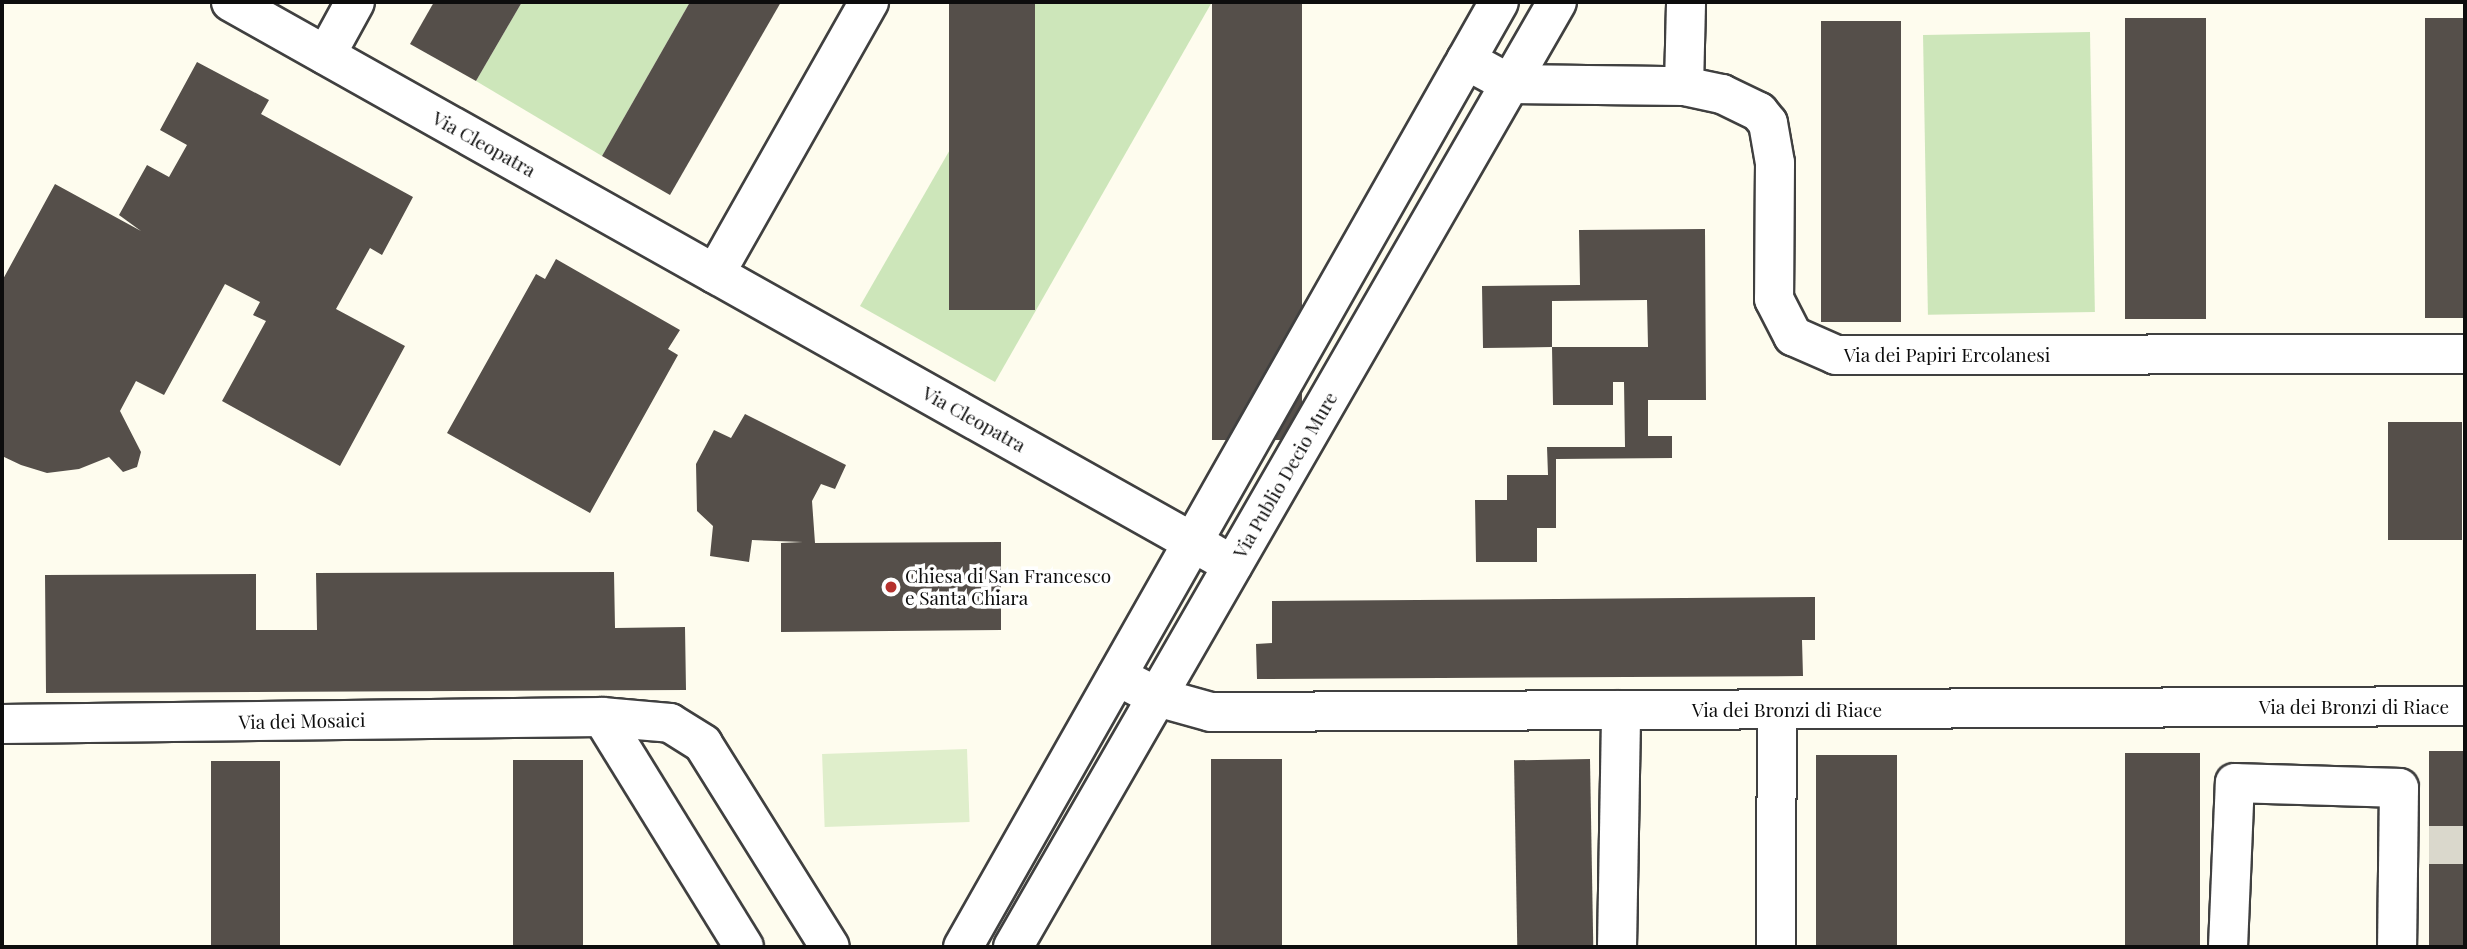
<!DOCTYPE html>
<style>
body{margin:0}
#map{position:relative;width:2467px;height:949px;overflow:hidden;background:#fefcee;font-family:"Playfair Display",serif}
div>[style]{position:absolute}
.green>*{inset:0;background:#cde6ba;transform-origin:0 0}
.pitch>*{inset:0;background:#dfeecb;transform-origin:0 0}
.building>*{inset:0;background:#554f4a;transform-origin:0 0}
.minor-tunnel>*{height:38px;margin-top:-19px;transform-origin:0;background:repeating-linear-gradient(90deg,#dad8cc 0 38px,transparent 0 57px)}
.roads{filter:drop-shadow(2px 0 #404040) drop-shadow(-2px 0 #404040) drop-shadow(0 2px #404040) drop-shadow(0 -2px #404040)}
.minor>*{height:38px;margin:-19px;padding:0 19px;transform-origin:19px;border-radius:19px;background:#fff}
.dots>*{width:19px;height:19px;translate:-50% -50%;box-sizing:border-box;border:4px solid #fff;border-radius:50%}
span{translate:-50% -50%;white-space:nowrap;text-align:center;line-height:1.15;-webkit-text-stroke:7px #fff;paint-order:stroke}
.street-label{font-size:19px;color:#0d0d0d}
.poi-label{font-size:19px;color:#0d0d0d}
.left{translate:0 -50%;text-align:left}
.frame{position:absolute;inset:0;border:4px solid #0d0d0d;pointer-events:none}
</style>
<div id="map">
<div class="green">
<i style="clip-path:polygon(522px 2px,690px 2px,602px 156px,476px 81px)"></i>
<i style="clip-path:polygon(1035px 2px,1212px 2px,995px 382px,860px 306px)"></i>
<i style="left:2090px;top:32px;width:280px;height:167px;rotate:89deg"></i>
</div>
<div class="pitch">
<i style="left:967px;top:749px;width:73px;height:145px;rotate:88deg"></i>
</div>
<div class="building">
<i style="clip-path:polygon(434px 2px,522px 2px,476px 81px,410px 44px)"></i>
<i style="clip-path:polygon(690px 2px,781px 2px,670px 195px,602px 156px)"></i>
<i style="left:949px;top:2px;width:86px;height:308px"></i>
<i style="left:1212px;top:2px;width:90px;height:438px"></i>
<i style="left:2125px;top:18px;width:81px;height:301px"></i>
<i style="left:2465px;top:18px;width:300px;height:40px;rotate:90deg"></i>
<i style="left:1821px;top:21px;width:80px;height:301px"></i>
<i style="clip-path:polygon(197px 62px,269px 100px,261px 114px,413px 197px,382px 255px,370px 248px,336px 309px,405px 346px,340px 466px,222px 401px,266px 321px,253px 315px,260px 302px,225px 284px,164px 395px,136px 381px,120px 411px,141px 452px,137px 467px,123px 472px,109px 457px,79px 469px,47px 473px,21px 465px,2px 456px,2px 281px,55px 184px,141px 231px,119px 215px,147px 165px,169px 177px,187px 145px,160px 130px)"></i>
<i style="clip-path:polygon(1705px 229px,1706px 400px,1648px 400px,1648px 436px,1672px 436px,1672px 458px,1556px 459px,1556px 528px,1537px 528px,1537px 562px,1476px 562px,1475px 500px,1507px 500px,1507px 475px,1548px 475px,1547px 447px,1625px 447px,1624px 382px,1613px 382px,1613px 405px,1553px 405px,1552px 347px,1648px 347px,1647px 300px,1552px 301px,1552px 347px,1483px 348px,1482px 286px,1580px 285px,1579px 230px)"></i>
<i style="clip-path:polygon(556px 259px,680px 330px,668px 349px,678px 355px,590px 513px,447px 433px,536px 274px,545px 279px)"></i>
<i style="clip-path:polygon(745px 414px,846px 465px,835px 489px,821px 484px,812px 501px,815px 543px,1001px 542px,1001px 630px,781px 632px,781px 543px,803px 542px,752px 540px,749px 562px,710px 556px,713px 526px,697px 511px,696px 464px,714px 430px,731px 438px)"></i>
<i style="left:2462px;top:422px;width:118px;height:74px;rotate:90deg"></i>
<i style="clip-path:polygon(614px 572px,615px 628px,685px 627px,686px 690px,46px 693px,45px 575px,256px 574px,256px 630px,317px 630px,316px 573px)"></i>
<i style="clip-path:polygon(1815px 597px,1815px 640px,1802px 640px,1803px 676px,1257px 679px,1256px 644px,1272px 643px,1272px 601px)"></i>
<i style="left:2429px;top:751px;width:36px;height:196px"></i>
<i style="left:2125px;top:753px;width:75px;height:194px"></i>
<i style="left:1816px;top:755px;width:81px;height:192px"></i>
<i style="left:1211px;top:759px;width:71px;height:188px"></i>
<i style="left:1590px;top:759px;width:188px;height:76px;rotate:89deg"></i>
<i style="left:513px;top:760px;width:70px;height:187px"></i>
<i style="left:211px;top:761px;width:69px;height:186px"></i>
</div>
<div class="minor-tunnel">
<i style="left:2429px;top:845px;width:36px"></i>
</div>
<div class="roads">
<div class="minor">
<i style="left:231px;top:2px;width:1149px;rotate:29.33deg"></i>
<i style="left:326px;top:55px;width:60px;rotate:-61.3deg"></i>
<i style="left:1466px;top:60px;width:50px;rotate:28.6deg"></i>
<i style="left:1510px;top:84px;width:174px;rotate:0.7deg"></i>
<i style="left:1684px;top:86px;width:39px;rotate:12deg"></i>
<i style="left:1722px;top:94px;width:41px;rotate:25.9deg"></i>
<i style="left:1759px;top:112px;width:14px;rotate:51deg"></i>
<i style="left:1768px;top:123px;width:41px;rotate:80.1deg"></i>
<i style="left:1775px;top:163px;width:136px;rotate:90.4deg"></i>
<i style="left:1774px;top:299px;width:42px;rotate:62.8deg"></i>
<i style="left:1793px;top:336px;width:47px;rotate:23.8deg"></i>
<i style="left:1836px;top:355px;width:629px;rotate:-0.09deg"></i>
<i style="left:1684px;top:86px;width:84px;rotate:-88.6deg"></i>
<i style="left:715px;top:274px;width:313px;rotate:-60.5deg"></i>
<i style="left:1117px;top:676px;width:45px;rotate:27.7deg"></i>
<i style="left:1157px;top:697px;width:56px;rotate:15.5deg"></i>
<i style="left:1211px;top:712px;width:1254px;rotate:-0.27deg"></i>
<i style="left:602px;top:717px;width:270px;rotate:58.3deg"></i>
<i style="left:2px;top:724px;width:600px;rotate:-0.67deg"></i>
<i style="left:602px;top:717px;width:68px;rotate:5deg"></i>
<i style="left:670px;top:723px;width:39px;rotate:32deg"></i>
<i style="left:703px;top:744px;width:239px;rotate:58deg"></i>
<i style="left:963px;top:947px;width:1086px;rotate:-60.44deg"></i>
<i style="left:1013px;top:947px;width:1090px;rotate:-60.07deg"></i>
<i style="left:1617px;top:947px;width:237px;rotate:-89deg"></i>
<i style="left:1776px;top:947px;width:237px;rotate:-89.8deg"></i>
<i style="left:2228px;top:947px;width:164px;rotate:-87.6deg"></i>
<i style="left:2235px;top:783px;width:164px;rotate:1.7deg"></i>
<i style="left:2399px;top:788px;width:159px;rotate:90.7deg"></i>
</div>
</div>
<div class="dots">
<i style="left:891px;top:587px;background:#b5312d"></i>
</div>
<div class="street-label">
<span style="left:484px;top:144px;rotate:29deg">Via Cleopatra</span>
<span style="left:1947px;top:355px">Via dei Papiri Ercolanesi</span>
<span style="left:974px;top:419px;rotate:29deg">Via Cleopatra</span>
<span style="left:1285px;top:475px;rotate:-60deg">Via Publio Decio Mure</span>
<span style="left:2354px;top:707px">Via dei Bronzi di Riace</span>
<span style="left:1787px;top:710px">Via dei Bronzi di Riace</span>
<span style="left:302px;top:721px;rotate:-1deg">Via dei Mosaici</span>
</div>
<div class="poi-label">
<span class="left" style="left:905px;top:587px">Chiesa di San Francesco<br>e Santa Chiara</span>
</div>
<div class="frame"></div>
</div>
